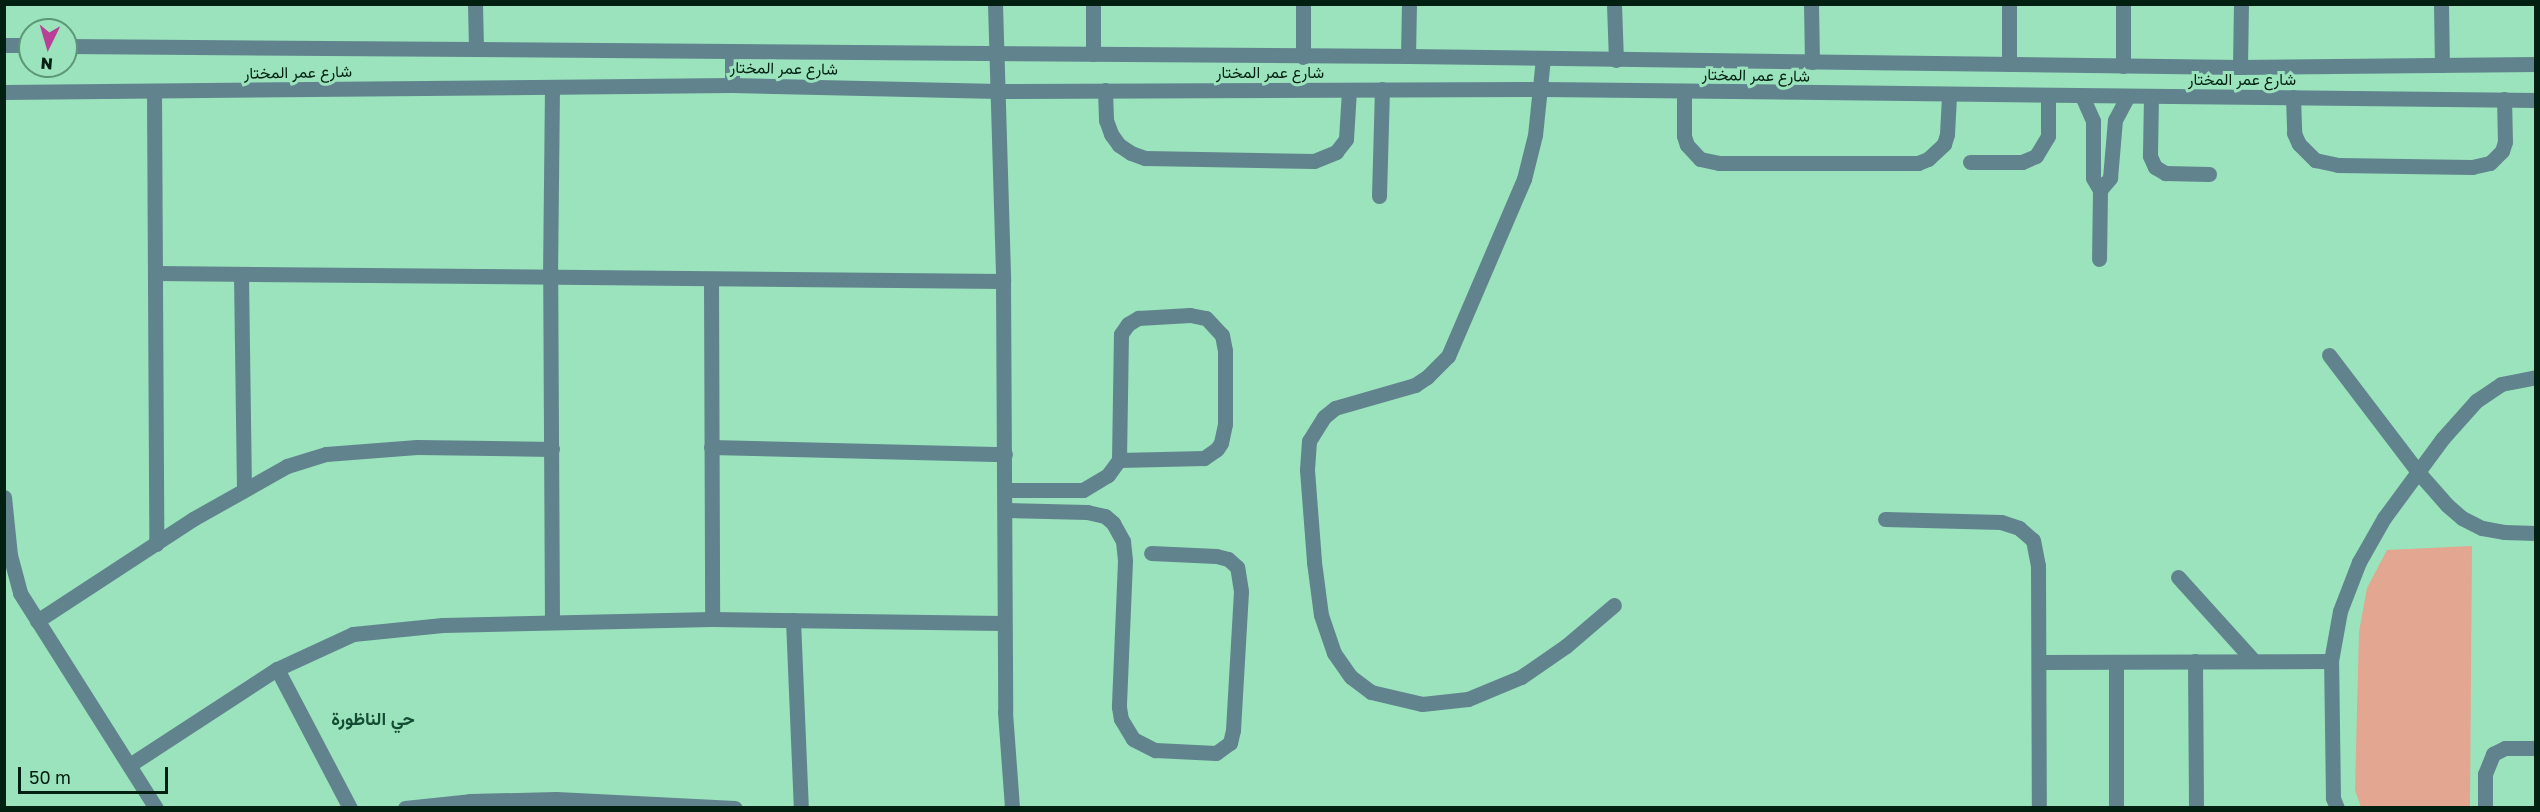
<!DOCTYPE html>
<meta charset="utf-8">
<style>
body{margin:0}
#map{position:relative;width:2540px;height:812px;overflow:hidden;background:#9ae3bc;font-family:"Golos Text",Vazirmatn,sans-serif}
div>[style]{position:absolute}
.green>*{inset:0;background:#e3a690}
.minor>*{height:15px;margin:-7.5px;padding:0 7.5px;transform-origin:7.5px;border-radius:7.5px;background:#61838e}
span{translate:-50% -50%;white-space:nowrap;text-align:center;line-height:1.15;-webkit-text-stroke:6px #9ae3bc;paint-order:stroke}
.street-label{font-size:16px;color:#022012}
.neighbourhood-label{font-size:18px;color:#124c33;font-weight:700}
.frame{position:absolute;inset:0;border:6px solid #022012;pointer-events:none}
.north{position:absolute;left:18px;top:18px;width:60px;height:60px;box-sizing:border-box;background:#9ae3bc;border:2px solid #5d9578;border-radius:50%;rotate:185deg;font-size:16px;font-weight:700;line-height:24px;text-align:center;color:#022012}
.north::after{content:'';display:block;margin:auto;width:21px;height:27px;background:#b84197;clip-path:polygon(50% 0,100% 100%,50% 72%,0 100%)}
.scale{position:absolute;left:18px;top:767px;width:150px;height:27px;box-sizing:border-box;border:3px solid #022012;border-top:0;padding-left:8px;font-size:18px;line-height:21px;white-space:nowrap;color:#022012;-webkit-text-stroke:4px #9ae3bc;paint-order:stroke}
</style>
<div id="map">
<div class="green">
<i style="clip-path:polygon(2472px 546px,2470px 807px,2361px 807px,2355px 790px,2359px 632px,2367px 588px,2387px 550px)"></i>
</div>
<div class="minor">
<i style="left:475px;top:4px;width:45px;rotate:88.7deg"></i>
<i style="left:995px;top:4px;width:277px;rotate:88.3deg"></i>
<i style="left:1003px;top:281px;width:431px;rotate:89.7deg"></i>
<i style="left:1005px;top:712px;width:96px;rotate:85.8deg"></i>
<i style="left:1614px;top:4px;width:56px;rotate:88deg"></i>
<i style="left:1811px;top:4px;width:58px;rotate:89deg"></i>
<i style="left:2123px;top:4px;width:62px;rotate:90deg"></i>
<i style="left:2441px;top:4px;width:61px;rotate:89.1deg"></i>
<i style="left:4px;top:45px;width:26px"></i>
<i style="left:66px;top:46px;width:1342px;rotate:0.43deg"></i>
<i style="left:1408px;top:56px;width:832px;rotate:0.76deg"></i>
<i style="left:2240px;top:67px;width:296px;rotate:-0.6deg"></i>
<i style="left:1093px;top:54px;width:50px;rotate:-90deg"></i>
<i style="left:1408px;top:56px;width:52px;rotate:-88.9deg"></i>
<i style="left:1303px;top:57px;width:53px;rotate:-90deg"></i>
<i style="left:1543px;top:58px;width:77px;rotate:95.9deg"></i>
<i style="left:1535px;top:135px;width:45px;rotate:104deg"></i>
<i style="left:1524px;top:179px;width:193px;rotate:113.2deg"></i>
<i style="left:1448px;top:356px;width:30px;rotate:135deg"></i>
<i style="left:1427px;top:377px;width:14px;rotate:146deg"></i>
<i style="left:1415px;top:385px;width:83px;rotate:164deg"></i>
<i style="left:1335px;top:408px;width:14px;rotate:141deg"></i>
<i style="left:1324px;top:417px;width:28px;rotate:122deg"></i>
<i style="left:1309px;top:441px;width:29px;rotate:94deg"></i>
<i style="left:1307px;top:470px;width:92px;rotate:85.6deg"></i>
<i style="left:1314px;top:562px;width:53px;rotate:82.5deg"></i>
<i style="left:1321px;top:615px;width:40px;rotate:71.1deg"></i>
<i style="left:1334px;top:653px;width:29px;rotate:55deg"></i>
<i style="left:1351px;top:677px;width:25px;rotate:37deg"></i>
<i style="left:1371px;top:692px;width:52px;rotate:13.2deg"></i>
<i style="left:1422px;top:704px;width:46px;rotate:-6.2deg"></i>
<i style="left:1468px;top:699px;width:57px;rotate:-22.5deg"></i>
<i style="left:1521px;top:677px;width:55px;rotate:-34.6deg"></i>
<i style="left:1566px;top:646px;width:63px;rotate:-40.5deg"></i>
<i style="left:2009px;top:64px;width:60px;rotate:-90deg"></i>
<i style="left:2240px;top:67px;width:63px;rotate:-89.1deg"></i>
<i style="left:732px;top:85px;width:33px;rotate:-90deg"></i>
<i style="left:1105px;top:90px;width:30px;rotate:88deg"></i>
<i style="left:1106px;top:120px;width:15px;rotate:70deg"></i>
<i style="left:1111px;top:134px;width:14px;rotate:54deg"></i>
<i style="left:1119px;top:145px;width:14px;rotate:34deg"></i>
<i style="left:1131px;top:153px;width:15px;rotate:20deg"></i>
<i style="left:1145px;top:158px;width:169px;rotate:1deg"></i>
<i style="left:1314px;top:161px;width:24px;rotate:-22deg"></i>
<i style="left:1336px;top:152px;width:16px;rotate:-52deg"></i>
<i style="left:1346px;top:139px;width:49px;rotate:-86.5deg"></i>
<i style="left:154px;top:91px;width:453px;rotate:89.7deg"></i>
<i style="left:4px;top:92px;width:728px;rotate:-0.55deg"></i>
<i style="left:732px;top:85px;width:267px;rotate:1.3deg"></i>
<i style="left:999px;top:91px;width:543px;rotate:-0.21deg"></i>
<i style="left:1542px;top:89px;width:994px;rotate:0.63deg"></i>
<i style="left:1684px;top:92px;width:44px;rotate:90deg"></i>
<i style="left:1684px;top:136px;width:9px;rotate:72deg"></i>
<i style="left:1687px;top:145px;width:19px;rotate:47deg"></i>
<i style="left:1700px;top:159px;width:19px;rotate:12deg"></i>
<i style="left:1719px;top:163px;width:199px"></i>
<i style="left:1918px;top:163px;width:11px;rotate:-22deg"></i>
<i style="left:1928px;top:159px;width:22px;rotate:-43deg"></i>
<i style="left:1944px;top:144px;width:10px;rotate:-73deg"></i>
<i style="left:1947px;top:134px;width:39px;rotate:-87deg"></i>
<i style="left:2082px;top:96px;width:27px;rotate:66deg"></i>
<i style="left:2093px;top:121px;width:57px;rotate:90deg"></i>
<i style="left:2093px;top:178px;width:14px;rotate:60deg"></i>
<i style="left:2100px;top:190px;width:69px;rotate:90.8deg"></i>
<i style="left:2151px;top:96px;width:60px;rotate:91deg"></i>
<i style="left:2150px;top:156px;width:12px;rotate:66deg"></i>
<i style="left:2155px;top:167px;width:12px;rotate:31deg"></i>
<i style="left:2165px;top:173px;width:44px;rotate:1.3deg"></i>
<i style="left:2293px;top:97px;width:36px;rotate:88deg"></i>
<i style="left:2294px;top:133px;width:12px;rotate:66deg"></i>
<i style="left:2299px;top:144px;width:23px;rotate:45deg"></i>
<i style="left:2315px;top:160px;width:24px;rotate:12deg"></i>
<i style="left:2338px;top:165px;width:134px;rotate:0.9deg"></i>
<i style="left:2472px;top:167px;width:18px;rotate:-13deg"></i>
<i style="left:2490px;top:163px;width:17px;rotate:-45deg"></i>
<i style="left:2502px;top:151px;width:9px;rotate:-72deg"></i>
<i style="left:2505px;top:142px;width:43px;rotate:-91.3deg"></i>
<i style="left:1970px;top:162px;width:52px"></i>
<i style="left:2022px;top:162px;width:15px;rotate:-23deg"></i>
<i style="left:2036px;top:156px;width:23px;rotate:-59deg"></i>
<i style="left:2048px;top:136px;width:40px;rotate:-90deg"></i>
<i style="left:2100px;top:190px;width:16px;rotate:-50deg"></i>
<i style="left:2110px;top:178px;width:58px;rotate:-85.1deg"></i>
<i style="left:2115px;top:120px;width:27px;rotate:-62deg"></i>
<i style="left:1379px;top:196px;width:107px;rotate:-88.4deg"></i>
<i style="left:156px;top:273px;width:847px;rotate:0.54deg"></i>
<i style="left:241px;top:275px;width:213px;rotate:89.2deg"></i>
<i style="left:711px;top:279px;width:340px;rotate:89.8deg"></i>
<i style="left:1190px;top:315px;width:16px;rotate:11deg"></i>
<i style="left:1206px;top:318px;width:23px;rotate:47deg"></i>
<i style="left:1222px;top:335px;width:16px;rotate:79deg"></i>
<i style="left:1225px;top:351px;width:73px;rotate:90deg"></i>
<i style="left:1225px;top:424px;width:19px;rotate:102deg"></i>
<i style="left:1221px;top:443px;width:7px;rotate:124deg"></i>
<i style="left:1217px;top:449px;width:16px;rotate:145deg"></i>
<i style="left:1204px;top:458px;width:85px;rotate:178.7deg"></i>
<i style="left:1119px;top:460px;width:126px;rotate:-89.1deg"></i>
<i style="left:1121px;top:334px;width:12px;rotate:-55deg"></i>
<i style="left:1128px;top:324px;width:12px;rotate:-31deg"></i>
<i style="left:1138px;top:318px;width:52px;rotate:-3.3deg"></i>
<i style="left:2329px;top:355px;width:147px;rotate:52.7deg"></i>
<i style="left:2418px;top:472px;width:44px;rotate:48.7deg"></i>
<i style="left:2447px;top:505px;width:20px;rotate:41deg"></i>
<i style="left:2462px;top:518px;width:22px;rotate:27deg"></i>
<i style="left:2482px;top:528px;width:22px;rotate:10deg"></i>
<i style="left:2504px;top:532px;width:32px;rotate:2deg"></i>
<i style="left:711px;top:447px;width:294px;rotate:1.4deg"></i>
<i style="left:1005px;top:490px;width:78px"></i>
<i style="left:1083px;top:490px;width:29px;rotate:-31deg"></i>
<i style="left:1108px;top:475px;width:19px;rotate:-54deg"></i>
<i style="left:4px;top:497px;width:58px;rotate:84.1deg"></i>
<i style="left:10px;top:555px;width:39px;rotate:75deg"></i>
<i style="left:20px;top:593px;width:254px;rotate:57.7deg"></i>
<i style="left:1005px;top:510px;width:82px;rotate:1.4deg"></i>
<i style="left:1087px;top:512px;width:18px;rotate:13deg"></i>
<i style="left:1105px;top:516px;width:11px;rotate:41deg"></i>
<i style="left:1113px;top:523px;width:21px;rotate:61deg"></i>
<i style="left:1123px;top:541px;width:20px;rotate:84deg"></i>
<i style="left:1125px;top:561px;width:146px;rotate:92.4deg"></i>
<i style="left:1119px;top:707px;width:12px;rotate:81deg"></i>
<i style="left:1121px;top:719px;width:23px;rotate:59deg"></i>
<i style="left:1133px;top:739px;width:25px;rotate:27deg"></i>
<i style="left:1155px;top:750px;width:61px;rotate:2.8deg"></i>
<i style="left:1216px;top:753px;width:17px;rotate:-36deg"></i>
<i style="left:1230px;top:743px;width:13px;rotate:-77deg"></i>
<i style="left:1233px;top:730px;width:139px;rotate:-86.7deg"></i>
<i style="left:1241px;top:591px;width:24px;rotate:-99deg"></i>
<i style="left:1237px;top:567px;width:12px;rotate:-138deg"></i>
<i style="left:1228px;top:559px;width:12px;rotate:-166deg"></i>
<i style="left:1216px;top:556px;width:65px;rotate:-177.4deg"></i>
<i style="left:1885px;top:519px;width:116px;rotate:1.5deg"></i>
<i style="left:2001px;top:522px;width:19px;rotate:18deg"></i>
<i style="left:2019px;top:528px;width:18px;rotate:41deg"></i>
<i style="left:2033px;top:540px;width:26px;rotate:79deg"></i>
<i style="left:2038px;top:566px;width:242px;rotate:89.8deg"></i>
<i style="left:2178px;top:577px;width:112px;rotate:47.9deg"></i>
<i style="left:793px;top:620px;width:188px;rotate:87.6deg"></i>
<i style="left:37px;top:621px;width:186px;rotate:-33.2deg"></i>
<i style="left:193px;top:519px;width:108px;rotate:-29.4deg"></i>
<i style="left:287px;top:466px;width:41px;rotate:-17.1deg"></i>
<i style="left:326px;top:454px;width:91px;rotate:-4.4deg"></i>
<i style="left:417px;top:447px;width:135px;rotate:0.8deg"></i>
<i style="left:552px;top:622px;width:344px;rotate:-90.3deg"></i>
<i style="left:550px;top:278px;width:191px;rotate:-89.4deg"></i>
<i style="left:2195px;top:661px;width:147px;rotate:89.6deg"></i>
<i style="left:2039px;top:662px;width:292px;rotate:-0.2deg"></i>
<i style="left:277px;top:669px;width:157px;rotate:62.3deg"></i>
<i style="left:131px;top:764px;width:174px;rotate:-33.1deg"></i>
<i style="left:277px;top:669px;width:84px;rotate:-24.7deg"></i>
<i style="left:353px;top:634px;width:90px;rotate:-5.7deg"></i>
<i style="left:443px;top:625px;width:269px;rotate:-1.3deg"></i>
<i style="left:712px;top:619px;width:291px;rotate:0.8deg"></i>
<i style="left:405px;top:808px;width:65px;rotate:-6.1deg"></i>
<i style="left:470px;top:801px;width:86px;rotate:-1.3deg"></i>
<i style="left:556px;top:799px;width:179px;rotate:2.9deg"></i>
<i style="left:2116px;top:808px;width:146px;rotate:-90deg"></i>
<i style="left:2337px;top:808px;width:11px;rotate:-112deg"></i>
<i style="left:2333px;top:798px;width:137px;rotate:-90.8deg"></i>
<i style="left:2331px;top:661px;width:51px;rotate:-79.8deg"></i>
<i style="left:2340px;top:611px;width:53px;rotate:-68.8deg"></i>
<i style="left:2359px;top:562px;width:51px;rotate:-60.4deg"></i>
<i style="left:2384px;top:518px;width:99px;rotate:-53.6deg"></i>
<i style="left:2443px;top:438px;width:50px;rotate:-48.3deg"></i>
<i style="left:2476px;top:401px;width:30px;rotate:-34deg"></i>
<i style="left:2501px;top:384px;width:36px;rotate:-11deg"></i>
<i style="left:2485px;top:808px;width:34px;rotate:-90deg"></i>
<i style="left:2485px;top:774px;width:22px;rotate:-68deg"></i>
<i style="left:2493px;top:754px;width:13px;rotate:-27deg"></i>
<i style="left:2505px;top:748px;width:31px"></i>
</div>
<div class="street-label">
<span style="left:784px;top:68px;rotate:1deg">شارع عمر المختار</span>
<span style="left:298px;top:72px;rotate:-1deg">شارع عمر المختار</span>
<span style="left:1270px;top:72px">شارع عمر المختار</span>
<span style="left:1756px;top:75px;rotate:1deg">شارع عمر المختار</span>
<span style="left:2242px;top:79px">شارع عمر المختار</span>
</div>
<div class="neighbourhood-label">
<span style="left:373px;top:718px">حي الناظورة</span>
</div>
<div class="frame"></div>
<div class="north">N</div>
<div class="scale">50 m</div>
</div>
